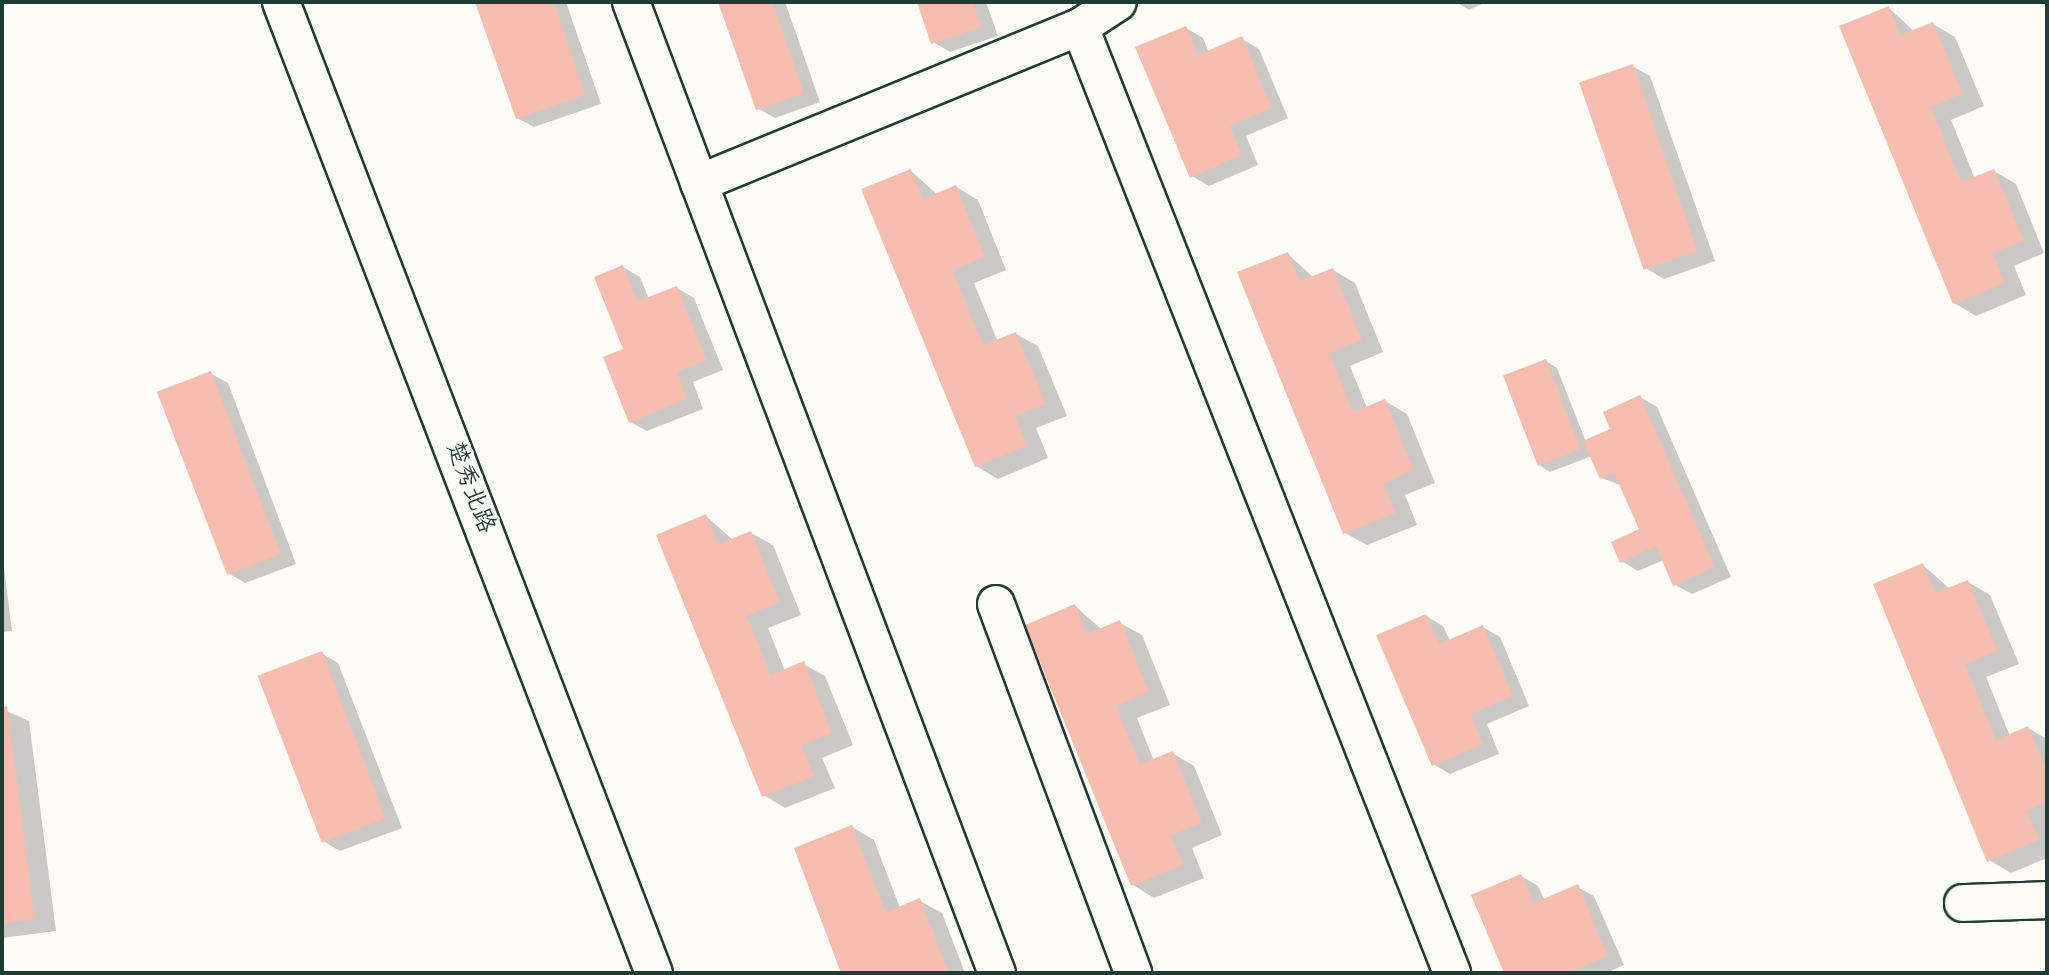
<!DOCTYPE html>
<meta charset="utf-8">
<style>
body{margin:0}
#map{position:relative;width:2049px;height:975px;overflow:hidden;background:#fdfcf7;font-family:"Gochi Hand","LXGW WenKai TC",sans-serif}
div>[style]{position:absolute}
.shadow>*{inset:0;background:#0003}
.building>*{inset:0;background:#f6bcaf;transform-origin:0 0}
.roads{filter:drop-shadow(2px 0 #1f3d34) drop-shadow(-2px 0 #1f3d34) drop-shadow(0 2px #1f3d34) drop-shadow(0 -2px #1f3d34)}
.minor>*{height:36px;margin:-18px;padding:0 18px;transform-origin:18px;border-radius:18px;background:#fdfcf7}
span{translate:-50% -50%;white-space:nowrap;text-align:center;line-height:1.15;-webkit-text-stroke:6px #fdfcf7;paint-order:stroke}
.street-label{font-size:24px;color:#1f3d34}
.frame{position:absolute;inset:0;border:4px solid #1f3d34;pointer-events:none}
</style>
<div id="map">
<div class="shadow">
<i style="clip-path:polygon(478px 2px,566px 2px,601px 104px,534px 127px,517px 118px)"></i>
<i style="clip-path:polygon(720px 2px,785px 2px,820px 102px,775px 118px,757px 108px)"></i>
<i style="clip-path:polygon(919px 2px,986px 2px,998px 36px,950px 52px,933px 42px)"></i>
<i style="clip-path:polygon(1456px 2px,1486px 2px,1469px 10px)"></i>
<i style="clip-path:polygon(1889px 8px,1915px 32px,1933px 24px,1955px 37px,1984px 106px,1951px 120px,1975px 179px,1994px 171px,2016px 184px,2044px 253px,2014px 266px,2026px 295px,1976px 316px,1954px 303px)"></i>
<i style="clip-path:polygon(1186px 28px,1203px 38px,1209px 53px,1242px 39px,1259px 49px,1288px 118px,1246px 136px,1258px 165px,1209px 186px,1192px 176px)"></i>
<i style="clip-path:polygon(1632px 66px,1650px 76px,1715px 261px,1664px 279px,1647px 269px)"></i>
<i style="clip-path:polygon(911px 171px,938px 195px,956px 187px,978px 200px,1006px 270px,974px 283px,998px 342px,1016px 334px,1038px 346px,1067px 416px,1036px 428px,1048px 458px,998px 479px,976px 466px)"></i>
<i style="clip-path:polygon(1288px 254px,1314px 278px,1333px 270px,1355px 283px,1383px 352px,1350px 366px,1367px 408px,1385px 401px,1407px 414px,1435px 483px,1405px 495px,1417px 525px,1367px 545px,1345px 533px)"></i>
<i style="clip-path:polygon(623px 267px,640px 277px,649px 299px,677px 288px,694px 298px,723px 370px,693px 382px,703px 409px,647px 431px,630px 422px)"></i>
<i style="clip-path:polygon(1546px 361px,1557px 368px,1586px 442px,1613px 430px,1640px 397px,1657px 407px,1731px 577px,1692px 594px,1675px 585px,1664px 560px,1638px 571px,1621px 561px,1642px 530px,1622px 486px,1602px 478px,1592px 456px,1550px 472px,1539px 465px)"></i>
<i style="clip-path:polygon(210px 373px,228px 383px,296px 564px,245px 583px,228px 573px)"></i>
<i style="clip-path:polygon(706px 516px,733px 540px,751px 533px,773px 545px,801px 615px,768px 628px,785px 671px,803px 664px,825px 676px,853px 745px,822px 758px,835px 788px,785px 808px,764px 795px)"></i>
<i style="clip-path:polygon(2px 553px,12px 631px,2px 632px)"></i>
<i style="clip-path:polygon(1923px 565px,1950px 589px,1968px 582px,1990px 595px,2019px 664px,1986px 677px,2010px 736px,2028px 728px,2047px 739px,2047px 858px,2011px 873px,1989px 860px)"></i>
<i style="clip-path:polygon(1075px 606px,1102px 630px,1120px 623px,1142px 635px,1170px 705px,1137px 718px,1154px 761px,1172px 753px,1194px 766px,1222px 835px,1192px 848px,1204px 878px,1154px 898px,1133px 885px)"></i>
<i style="clip-path:polygon(1426px 616px,1443px 626px,1450px 641px,1483px 627px,1500px 637px,1529px 706px,1487px 724px,1499px 754px,1450px 774px,1433px 764px)"></i>
<i style="clip-path:polygon(321px 653px,338px 663px,402px 828px,340px 851px,323px 841px)"></i>
<i style="clip-path:polygon(2px 709px,29px 721px,56px 931px,2px 938px)"></i>
<i style="clip-path:polygon(852px 827px,874px 840px,900px 908px,920px 901px,942px 913px,965px 973px,844px 973px)"></i>
<i style="clip-path:polygon(1521px 876px,1538px 886px,1545px 901px,1577px 887px,1594px 896px,1624px 965px,1606px 973px,1506px 973px)"></i>
</div>
<div class="building">
<i style="clip-path:polygon(475px 2px,554px 2px,585px 95px,516px 119px)"></i>
<i style="clip-path:polygon(718px 2px,773px 2px,804px 93px,756px 110px)"></i>
<i style="clip-path:polygon(917px 2px,973px 2px,982px 27px,931px 44px)"></i>
<i style="clip-path:polygon(1889px 6px,1901px 35px,1933px 22px,1963px 94px,1931px 107px,1961px 182px,1994px 169px,2024px 241px,1993px 253px,2005px 283px,1953px 304px,1839px 26px)"></i>
<i style="clip-path:polygon(1186px 26px,1198px 55px,1242px 36px,1272px 108px,1230px 126px,1242px 155px,1190px 178px,1135px 47px)"></i>
<i style="left:1633px;top:64px;width:198px;height:57px;rotate:71deg"></i>
<i style="clip-path:polygon(911px 169px,923px 199px,956px 185px,985px 257px,953px 270px,983px 345px,1016px 332px,1046px 404px,1015px 416px,1027px 446px,975px 467px,861px 189px)"></i>
<i style="clip-path:polygon(1288px 252px,1300px 281px,1333px 268px,1362px 340px,1329px 353px,1353px 412px,1385px 399px,1414px 470px,1384px 483px,1396px 513px,1343px 534px,1237px 272px)"></i>
<i style="clip-path:polygon(623px 265px,638px 301px,677px 286px,707px 360px,677px 372px,687px 399px,629px 423px,603px 357px,623px 349px,594px 277px)"></i>
<i style="left:1546px;top:359px;width:97px;height:46px;rotate:69deg"></i>
<i style="left:211px;top:371px;width:196px;height:58px;rotate:69deg"></i>
<i style="clip-path:polygon(1640px 395px,1715px 567px,1673px 586px,1656px 546px,1620px 563px,1611px 542px,1639px 529px,1614px 473px,1600px 479px,1583px 441px,1610px 429px,1603px 412px)"></i>
<i style="clip-path:polygon(706px 514px,718px 544px,751px 531px,780px 602px,747px 616px,771px 675px,804px 661px,832px 733px,802px 745px,814px 776px,762px 797px,656px 535px)"></i>
<i style="clip-path:polygon(1923px 563px,1935px 593px,1968px 580px,1998px 651px,1965px 664px,1996px 740px,2028px 726px,2047px 771px,2047px 802px,2027px 811px,2039px 840px,1987px 862px,1873px 584px)"></i>
<i style="clip-path:polygon(1075px 604px,1087px 634px,1120px 620px,1149px 692px,1116px 706px,1140px 764px,1173px 751px,1202px 823px,1171px 835px,1183px 865px,1131px 886px,1025px 625px)"></i>
<i style="clip-path:polygon(1426px 614px,1439px 644px,1483px 625px,1513px 696px,1471px 714px,1483px 744px,1432px 766px,1376px 635px)"></i>
<i style="left:322px;top:651px;width:179px;height:69px;rotate:69deg"></i>
<i style="clip-path:polygon(7px 706px,35px 919px,2px 924px,2px 707px)"></i>
<i style="clip-path:polygon(852px 825px,886px 912px,920px 898px,949px 973px,841px 973px,794px 848px)"></i>
<i style="clip-path:polygon(1521px 874px,1534px 903px,1578px 884px,1608px 956px,1568px 973px,1504px 973px,1471px 895px)"></i>
</div>
<div class="roads">
<div class="minor">
<i style="left:281px;top:2px;width:1040px;rotate:68.99deg"></i>
<i style="left:631px;top:2px;width:1038px;rotate:69.35deg"></i>
<i style="left:1080px;top:27px;width:1017px;rotate:68.53deg"></i>
<i style="left:699px;top:183px;width:412px;rotate:-22.3deg"></i>
<i style="left:1080px;top:27px;width:45px;rotate:-33.3deg"></i>
<i style="left:996px;top:604px;width:394px;rotate:69.6deg"></i>
<i style="left:1963px;top:903px;width:84px;rotate:-2deg"></i>
</div>
</div>
<div class="street-label">
<span style="left:468px;top:488px;rotate:69deg">楚秀北路</span>
</div>
<div class="frame"></div>
</div>
